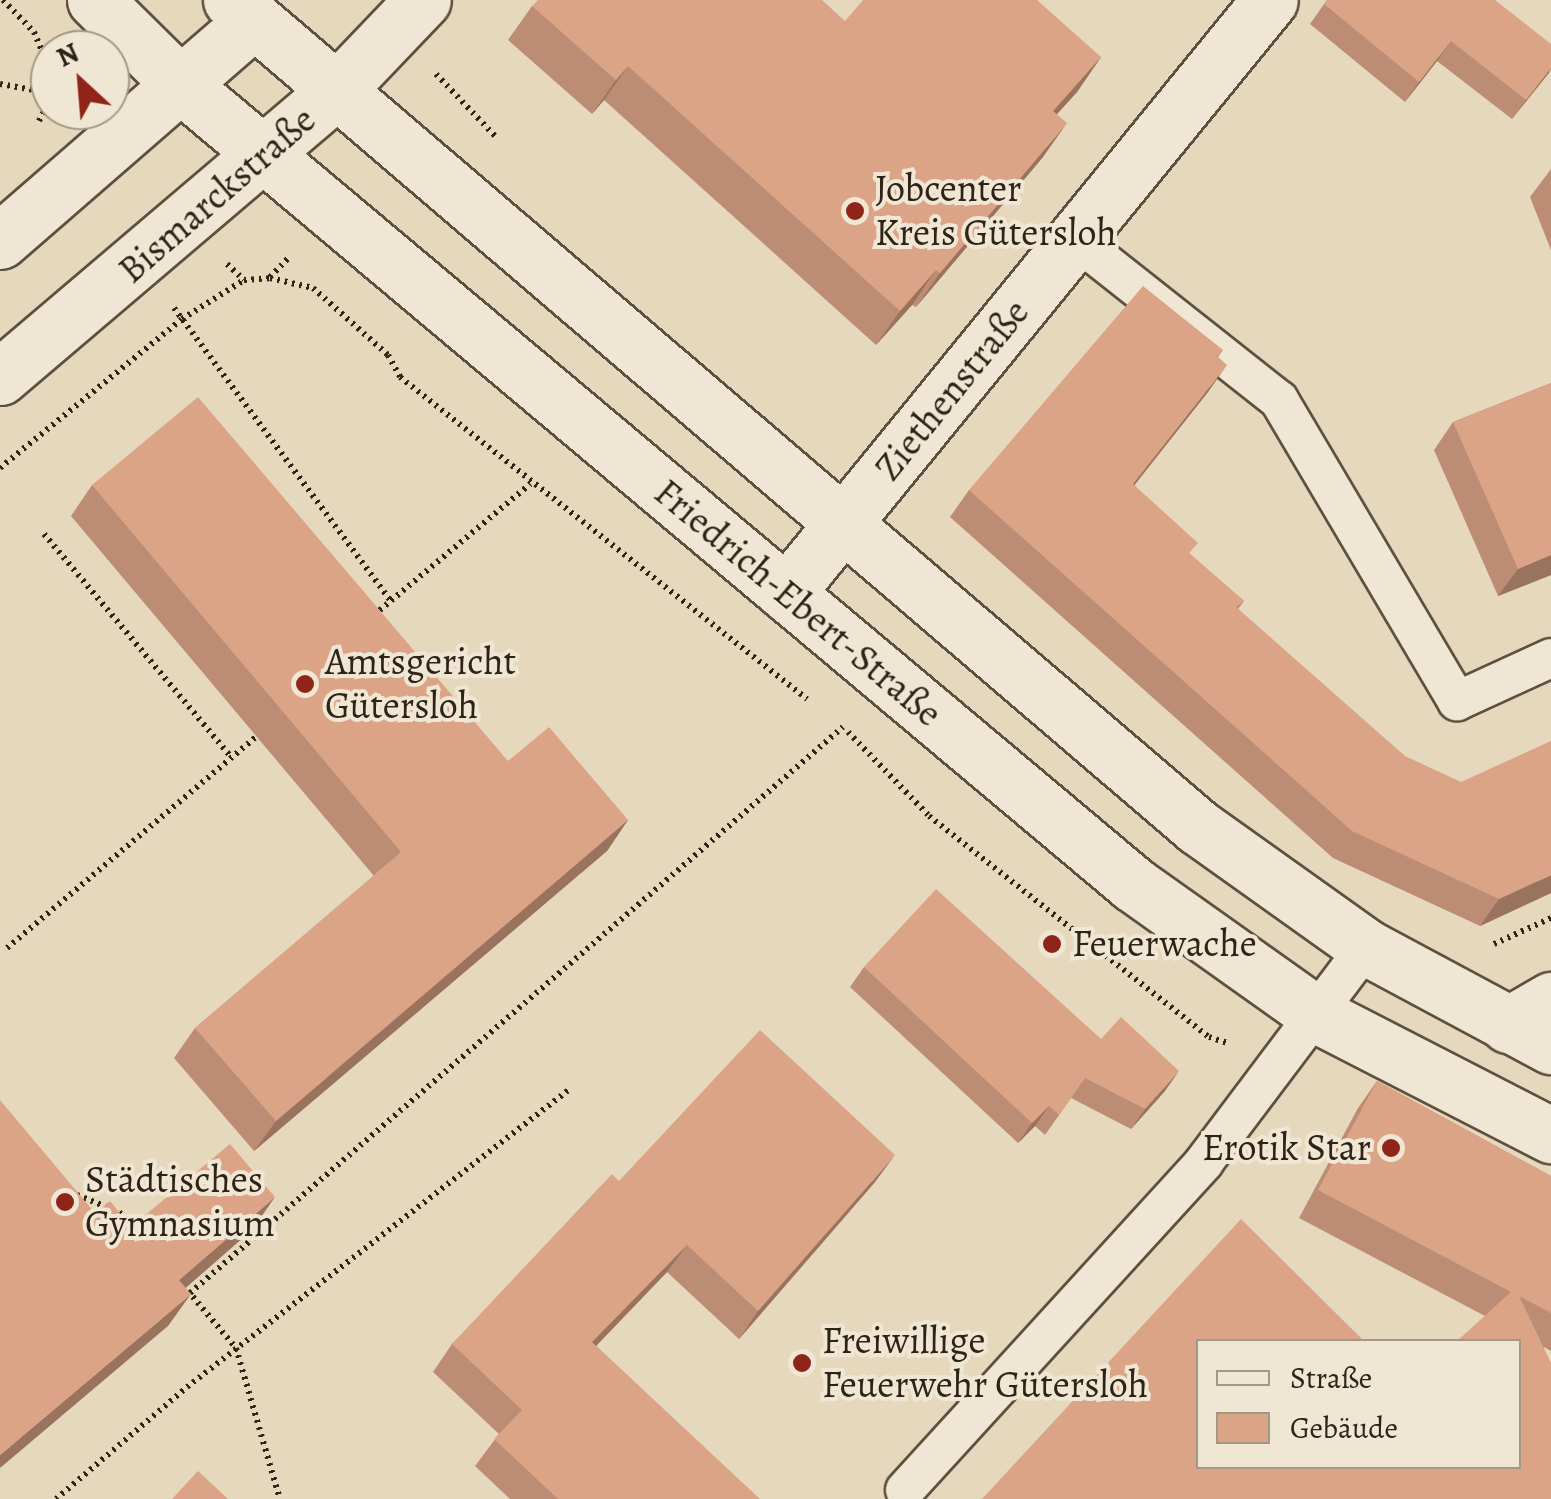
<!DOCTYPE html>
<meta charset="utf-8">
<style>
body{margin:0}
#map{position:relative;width:1551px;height:1499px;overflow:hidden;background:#e6d8bc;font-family:Alegreya,serif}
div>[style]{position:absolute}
.path>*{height:6px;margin-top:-3px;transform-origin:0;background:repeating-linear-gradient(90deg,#2f2216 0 2.5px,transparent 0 7.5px)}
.roads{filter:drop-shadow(2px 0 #5d5040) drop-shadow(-2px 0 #5d5040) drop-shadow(0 2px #5d5040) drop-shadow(0 -2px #5d5040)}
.service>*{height:38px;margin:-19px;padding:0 19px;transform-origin:19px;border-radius:19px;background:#efe6d3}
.minor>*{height:55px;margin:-27.5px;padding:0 27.5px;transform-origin:27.5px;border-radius:27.5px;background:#efe6d3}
.tertiary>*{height:55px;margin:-27.5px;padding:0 27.5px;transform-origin:27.5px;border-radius:27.5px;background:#efe6d3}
.secondary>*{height:55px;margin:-27.5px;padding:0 27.5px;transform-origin:27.5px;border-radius:27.5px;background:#efe6d3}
.wall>*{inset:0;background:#bc8d74}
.shaded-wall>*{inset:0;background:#99735e}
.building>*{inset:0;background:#dba487}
.dots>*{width:28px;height:28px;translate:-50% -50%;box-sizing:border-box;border:5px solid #efe6d3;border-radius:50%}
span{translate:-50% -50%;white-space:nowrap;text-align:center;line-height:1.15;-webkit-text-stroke:8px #efe6d3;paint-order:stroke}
.poi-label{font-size:38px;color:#2f2216}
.left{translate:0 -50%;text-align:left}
.right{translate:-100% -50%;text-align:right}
.street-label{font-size:38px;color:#2f2216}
.legend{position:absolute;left:1196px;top:1339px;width:325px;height:130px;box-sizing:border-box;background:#efe6d3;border:2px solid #a29887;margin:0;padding:12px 18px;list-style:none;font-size:30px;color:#2f2216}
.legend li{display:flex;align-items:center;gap:20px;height:50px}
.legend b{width:50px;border:2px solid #a29887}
.north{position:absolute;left:30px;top:30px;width:100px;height:100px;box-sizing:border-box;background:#efe6d3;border:2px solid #a29887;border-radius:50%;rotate:334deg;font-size:28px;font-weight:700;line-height:40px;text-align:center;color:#2f2216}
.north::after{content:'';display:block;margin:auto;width:35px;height:45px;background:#8f2418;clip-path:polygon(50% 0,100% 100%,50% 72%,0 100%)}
</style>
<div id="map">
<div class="path">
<i style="left:3px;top:0;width:45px;rotate:45.9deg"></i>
<i style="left:34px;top:32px;width:34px;rotate:67deg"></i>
<i style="left:50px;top:60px;width:21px;rotate:90deg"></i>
<i style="left:436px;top:74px;width:87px;rotate:46.4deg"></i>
<i style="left:0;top:84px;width:51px;rotate:10.2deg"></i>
<i style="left:39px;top:121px;width:25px;rotate:-63deg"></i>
<i style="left:227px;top:264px;width:23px;rotate:43deg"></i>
<i style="left:270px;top:277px;width:28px;rotate:-46deg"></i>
<i style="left:174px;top:308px;width:363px;rotate:53.5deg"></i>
<i style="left:0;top:468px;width:235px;rotate:-39.3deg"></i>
<i style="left:182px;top:319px;width:73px;rotate:-32.2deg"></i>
<i style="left:244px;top:280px;width:26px;rotate:-4deg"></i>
<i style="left:270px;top:278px;width:44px;rotate:13.1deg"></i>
<i style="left:313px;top:288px;width:101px;rotate:41.8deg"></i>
<i style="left:388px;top:355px;width:25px;rotate:61deg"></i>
<i style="left:400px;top:377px;width:519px;rotate:38.35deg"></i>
<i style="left:44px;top:534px;width:292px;rotate:50deg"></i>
<i style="left:374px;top:615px;width:204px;rotate:-40deg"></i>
<i style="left:848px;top:732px;width:117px;rotate:46deg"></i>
<i style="left:929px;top:816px;width:357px;rotate:38.3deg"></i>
<i style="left:1209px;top:1037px;width:19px;rotate:18deg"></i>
<i style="left:1494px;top:944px;width:63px;rotate:-24.5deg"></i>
<i style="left:7px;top:948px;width:329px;rotate:-40.3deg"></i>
<i style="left:77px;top:1195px;width:45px;rotate:22deg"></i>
<i style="left:119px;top:1212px;width:27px;rotate:48deg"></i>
<i style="left:188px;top:1291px;width:75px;rotate:49.9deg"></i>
<i style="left:236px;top:1348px;width:157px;rotate:73.8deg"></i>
<i style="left:190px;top:1293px;width:864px;rotate:-40.92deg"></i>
<i style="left:56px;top:1499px;width:172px;rotate:-40.5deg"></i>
<i style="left:187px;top:1387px;width:485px;rotate:-37.9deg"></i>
</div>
<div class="roads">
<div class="service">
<i style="left:1075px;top:239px;width:260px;rotate:38.3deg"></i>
<i style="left:1279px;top:400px;width:350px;rotate:59.4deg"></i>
<i style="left:1457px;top:701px;width:103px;rotate:-24.6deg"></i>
<i style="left:905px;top:1490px;width:444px;rotate:-47.6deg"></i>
<i style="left:1204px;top:1162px;width:269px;rotate:-53deg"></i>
</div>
<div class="minor">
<i style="left:335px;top:92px;width:127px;rotate:-46.3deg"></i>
<i style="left:786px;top:593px;width:765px;rotate:-50.78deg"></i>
<i style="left:1508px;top:1025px;width:50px;rotate:-30.2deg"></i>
</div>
<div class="tertiary">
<i style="left:0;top:241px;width:335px;rotate:-41deg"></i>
<i style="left:0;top:377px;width:440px;rotate:-40.4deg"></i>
</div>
<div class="secondary">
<i style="left:95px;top:0;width:120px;rotate:44.7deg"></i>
<i style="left:180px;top:84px;width:1244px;rotate:40.01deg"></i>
<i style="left:1133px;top:884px;width:228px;rotate:35.4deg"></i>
<i style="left:1319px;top:1016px;width:261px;rotate:27.2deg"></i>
<i style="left:231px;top:0;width:1272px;rotate:40.54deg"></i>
<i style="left:1198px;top:827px;width:206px;rotate:35.5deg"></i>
<i style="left:1366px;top:947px;width:210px;rotate:28.2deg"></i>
</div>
</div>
<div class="wall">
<i style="clip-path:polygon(1327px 0,1551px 44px,1551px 69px,1512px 119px,1437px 61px,1405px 102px,1310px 24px)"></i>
<i style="clip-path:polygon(532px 6px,845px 21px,1101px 57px,1077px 92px,1057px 114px,1043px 157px,916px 307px,912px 305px,876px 345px,604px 100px,592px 114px,508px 40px)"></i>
<i style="clip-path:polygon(1551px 169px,1551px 250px,1530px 197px)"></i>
<i style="clip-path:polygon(1223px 350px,1218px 357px,1208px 392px,1134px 485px,1190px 554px,1244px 601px,1238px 609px,1551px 893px,1480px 926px,1333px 858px,950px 517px,969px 490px)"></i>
<i style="clip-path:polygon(1551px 383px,1551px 575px,1498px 596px,1434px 450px,1453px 422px)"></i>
<i style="clip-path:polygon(92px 485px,508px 761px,628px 820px,607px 851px,254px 1151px,174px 1058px,195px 1028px,374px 876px,71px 516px)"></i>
<i style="clip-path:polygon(864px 967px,1101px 1039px,1165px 1091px,1131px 1129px,1071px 1098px,1045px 1135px,1035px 1126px,1018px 1143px,850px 987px)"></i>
<i style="clip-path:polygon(1377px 1081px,1551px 1176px,1551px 1351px,1544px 1347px,1551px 1499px,1198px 1342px,1518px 1466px,1485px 1316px,1299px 1218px,1358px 1108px)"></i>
<i style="clip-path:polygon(619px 1181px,875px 1182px,739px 1339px,667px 1272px,596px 1346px,759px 1499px,510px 1499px,475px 1466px,499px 1434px,433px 1372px,452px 1344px)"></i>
</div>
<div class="shaded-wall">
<i style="clip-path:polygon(1451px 41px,1437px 61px,1405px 102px,1419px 82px)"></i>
<i style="clip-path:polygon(1101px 57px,1077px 92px,1029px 145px,1053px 111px)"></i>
<i style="clip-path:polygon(628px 66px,604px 100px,592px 114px,616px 80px)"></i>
<i style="clip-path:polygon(1551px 68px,1549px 73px,1512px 119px,1526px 100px)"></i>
<i style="clip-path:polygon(1067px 123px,1043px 157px,916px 307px,940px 273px)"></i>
<i style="clip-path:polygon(936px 270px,912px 305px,876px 345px,900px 311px)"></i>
<i style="clip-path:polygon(1227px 365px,1208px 392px,1114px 511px,1133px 484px)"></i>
<i style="clip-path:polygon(1551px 555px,1551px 575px,1498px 596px,1518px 569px)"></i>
<i style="clip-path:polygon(628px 820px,607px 851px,254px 1151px,276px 1121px)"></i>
<i style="clip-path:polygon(1551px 875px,1551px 893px,1480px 926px,1499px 899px)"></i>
<i style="clip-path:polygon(1179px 1071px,1165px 1091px,1131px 1129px,1145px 1109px)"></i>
<i style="clip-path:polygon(1049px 1106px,1035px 1126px,1018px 1143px,1032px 1123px)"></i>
<i style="clip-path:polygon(895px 1155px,875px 1182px,739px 1339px,758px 1311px)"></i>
<i style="clip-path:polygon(275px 1197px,252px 1230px,157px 1313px,179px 1280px)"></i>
<i style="clip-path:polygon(687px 1245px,667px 1272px,573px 1370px,592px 1342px)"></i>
<i style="clip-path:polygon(191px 1294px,168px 1326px,0 1468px,0 1455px)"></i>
</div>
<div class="building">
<i style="clip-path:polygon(538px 0,822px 0,845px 21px,863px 0,1037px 0,1101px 57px,1053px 111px,1067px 123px,940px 273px,936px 270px,900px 311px,628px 66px,616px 80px,532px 6px)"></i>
<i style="clip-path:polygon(1327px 0,1495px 0,1551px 44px,1551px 68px,1526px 100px,1451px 41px,1419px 82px,1324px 4px)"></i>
<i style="clip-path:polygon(1143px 286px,1223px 350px,1217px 356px,1227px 365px,1133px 484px,1198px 543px,1189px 553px,1244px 601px,1236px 607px,1405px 756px,1461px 782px,1551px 741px,1551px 875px,1499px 899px,1352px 831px,969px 490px)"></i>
<i style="clip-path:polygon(1551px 383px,1551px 555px,1518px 569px,1453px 422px)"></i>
<i style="clip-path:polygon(198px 397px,508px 761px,549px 727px,628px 820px,276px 1121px,195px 1028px,401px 852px,92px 485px)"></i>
<i style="clip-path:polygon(936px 889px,1101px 1039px,1121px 1017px,1179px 1071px,1145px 1109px,1085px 1078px,1059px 1115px,1049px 1106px,1032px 1123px,864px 967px)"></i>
<i style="clip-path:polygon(760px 1030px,895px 1155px,758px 1311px,687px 1245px,592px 1342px,760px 1499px,558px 1499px,494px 1439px,522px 1410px,452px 1344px,612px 1174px,619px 1181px)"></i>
<i style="clip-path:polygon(1377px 1081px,1551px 1176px,1551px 1313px,1519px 1296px,1551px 1363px,1551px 1499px,982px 1499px,1241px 1219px,1365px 1342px,1198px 1342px,1198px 1466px,1518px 1466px,1518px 1342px,1456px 1342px,1511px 1292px,1318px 1190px)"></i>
<i style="clip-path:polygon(0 1100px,95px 1213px,110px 1201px,131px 1227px,230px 1144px,275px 1197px,179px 1280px,191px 1294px,0 1455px)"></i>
<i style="clip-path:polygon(198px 1471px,228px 1499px,172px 1499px)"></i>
</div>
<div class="dots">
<i style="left:855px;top:211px;background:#8f2418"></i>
<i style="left:305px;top:684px;background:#8f2418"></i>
<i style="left:1052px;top:944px;background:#8f2418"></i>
<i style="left:1391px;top:1148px;background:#8f2418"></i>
<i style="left:65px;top:1202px;background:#8f2418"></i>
<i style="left:802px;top:1363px;background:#8f2418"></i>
</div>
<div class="poi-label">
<span class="left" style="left:875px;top:211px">Jobcenter<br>Kreis Gütersloh</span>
<span class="left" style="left:325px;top:684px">Amtsgericht<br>Gütersloh</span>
<span class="left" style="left:1072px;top:944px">Feuerwache</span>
<span class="right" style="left:1371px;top:1148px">Erotik Star</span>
<span class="left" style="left:85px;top:1202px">Städtisches<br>Gymnasium</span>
<span class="left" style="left:822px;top:1363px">Freiwillige<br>Feuerwehr Gütersloh</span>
</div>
<div class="street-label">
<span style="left:217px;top:195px;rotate:-41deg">Bismarckstraße</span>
<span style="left:952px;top:390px;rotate:-51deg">Ziethenstraße</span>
<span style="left:798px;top:603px;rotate:40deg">Friedrich-Ebert-Straße</span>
</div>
<ul class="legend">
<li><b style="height:12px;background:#efe6d3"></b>Straße</li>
<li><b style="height:28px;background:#dba487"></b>Gebäude</li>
</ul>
<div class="north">N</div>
</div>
